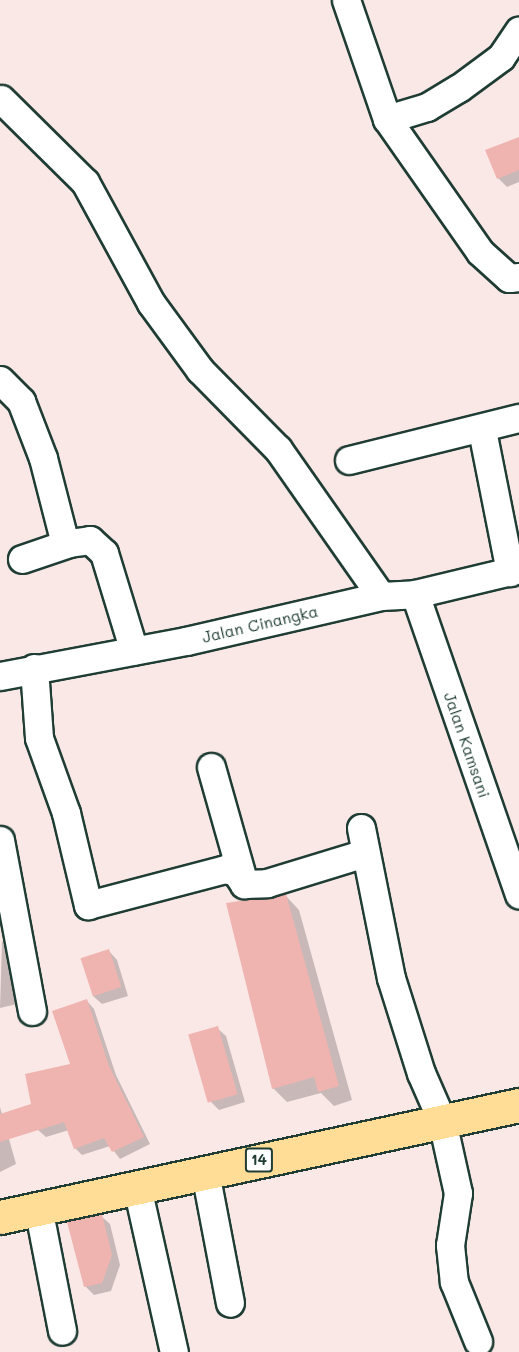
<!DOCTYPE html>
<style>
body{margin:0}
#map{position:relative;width:519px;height:1352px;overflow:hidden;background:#fae8e7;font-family:Mali,sans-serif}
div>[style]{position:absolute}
.shadow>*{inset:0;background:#0003}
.building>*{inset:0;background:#f0b4b0;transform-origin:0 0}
.roads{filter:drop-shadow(2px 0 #1f3d34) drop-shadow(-2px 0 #1f3d34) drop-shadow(0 2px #1f3d34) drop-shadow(0 -2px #1f3d34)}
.street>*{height:27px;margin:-13.5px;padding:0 13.5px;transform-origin:13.5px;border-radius:13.5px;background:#fff}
.highway>*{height:33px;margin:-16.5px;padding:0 16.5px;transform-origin:16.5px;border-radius:16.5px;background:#ffdd96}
span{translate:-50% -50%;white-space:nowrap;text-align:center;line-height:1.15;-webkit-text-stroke:6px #fff;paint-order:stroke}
.shield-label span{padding:2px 4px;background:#fff;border:2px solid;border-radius:4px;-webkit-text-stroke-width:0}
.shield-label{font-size:15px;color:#1f3d34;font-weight:700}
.street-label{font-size:16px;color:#1f3d34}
</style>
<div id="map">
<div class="shadow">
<i style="clip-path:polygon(519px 139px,519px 182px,507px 187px,498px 178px)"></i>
<i style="clip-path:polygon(285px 895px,299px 910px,352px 1100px,334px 1106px,321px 1093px,287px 1102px,273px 1088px)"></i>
<i style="clip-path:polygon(2px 941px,13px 952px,21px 1003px,0 1008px)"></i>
<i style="clip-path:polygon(109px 951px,117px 960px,128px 996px,102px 1004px,93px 996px)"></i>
<i style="clip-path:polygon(87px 1001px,94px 1009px,116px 1075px,150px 1144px,120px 1159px,110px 1146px,82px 1155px,75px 1148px,69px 1130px,46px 1137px,38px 1130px,72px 1065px)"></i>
<i style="clip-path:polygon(217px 1028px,226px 1036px,245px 1102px,219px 1110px,210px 1101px)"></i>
<i style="clip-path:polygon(0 1107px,16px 1164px,0 1172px)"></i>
<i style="clip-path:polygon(101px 1216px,110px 1224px,120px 1265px,111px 1291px,94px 1295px,85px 1286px)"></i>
</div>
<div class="building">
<i style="clip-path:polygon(519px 137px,519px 170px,497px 179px,485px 150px)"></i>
<i style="clip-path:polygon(286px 894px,339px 1086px,318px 1092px,314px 1077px,272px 1089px,226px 903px)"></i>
<i style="left:109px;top:949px;width:40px;height:30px;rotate:72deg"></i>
<i style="clip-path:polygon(87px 999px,109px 1066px,144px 1137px,112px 1152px,104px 1138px,74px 1149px,64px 1122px,0 1142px,0 1114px,31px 1104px,25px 1074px,70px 1064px,52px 1011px)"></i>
<i style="left:218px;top:1026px;width:71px;height:31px;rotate:74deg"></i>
<i style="clip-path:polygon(102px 1214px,112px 1255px,102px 1283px,84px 1287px,67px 1222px)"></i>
</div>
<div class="roads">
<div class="street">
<i style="left:346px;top:0;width:126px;rotate:71deg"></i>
<i style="left:387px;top:119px;width:162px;rotate:55deg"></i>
<i style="left:480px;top:252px;width:39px;rotate:42deg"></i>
<i style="left:509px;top:278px;width:10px;rotate:-6deg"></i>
<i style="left:1px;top:99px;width:118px;rotate:44.7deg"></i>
<i style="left:85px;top:182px;width:138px;rotate:61.4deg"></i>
<i style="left:151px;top:303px;width:83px;rotate:53.8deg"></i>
<i style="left:200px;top:370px;width:111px;rotate:45.4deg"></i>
<i style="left:278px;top:449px;width:179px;rotate:55deg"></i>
<i style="left:387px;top:119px;width:42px;rotate:-16.7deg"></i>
<i style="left:427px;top:107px;width:37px;rotate:-31deg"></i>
<i style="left:459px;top:88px;width:52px;rotate:-36.4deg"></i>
<i style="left:501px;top:57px;width:32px;rotate:-56deg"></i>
<i style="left:0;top:380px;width:30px;rotate:45deg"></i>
<i style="left:21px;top:401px;width:61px;rotate:68.9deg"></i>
<i style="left:43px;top:458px;width:81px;rotate:75.6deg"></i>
<i style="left:63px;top:536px;width:9px;rotate:49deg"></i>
<i style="left:69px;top:543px;width:21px;rotate:-8deg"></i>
<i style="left:90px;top:540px;width:19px;rotate:43deg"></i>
<i style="left:104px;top:553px;width:102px;rotate:73deg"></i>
<i style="left:482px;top:430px;width:145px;rotate:78.8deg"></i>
<i style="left:349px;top:460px;width:175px;rotate:-13.9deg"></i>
<i style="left:22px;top:559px;width:50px;rotate:-18.8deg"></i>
<i style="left:415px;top:594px;width:318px;rotate:70.9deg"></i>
<i style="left:34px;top:668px;width:70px;rotate:85.9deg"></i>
<i style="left:39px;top:738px;width:80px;rotate:70.2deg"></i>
<i style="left:66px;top:813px;width:95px;rotate:76.6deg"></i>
<i style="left:88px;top:905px;width:142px;rotate:-14.7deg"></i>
<i style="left:225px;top:869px;width:11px;rotate:15deg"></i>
<i style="left:236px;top:872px;width:14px;rotate:56deg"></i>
<i style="left:244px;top:884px;width:23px;rotate:-2deg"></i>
<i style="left:267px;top:883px;width:102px;rotate:-17deg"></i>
<i style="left:0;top:676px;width:189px;rotate:-10.7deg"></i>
<i style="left:186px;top:641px;width:200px;rotate:-13deg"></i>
<i style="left:381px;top:596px;width:34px;rotate:-3deg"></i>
<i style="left:415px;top:594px;width:107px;rotate:-13.5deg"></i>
<i style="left:211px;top:767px;width:122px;rotate:74.2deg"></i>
<i style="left:361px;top:828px;width:153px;rotate:78.7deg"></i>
<i style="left:391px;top:978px;width:100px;rotate:72.5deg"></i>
<i style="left:421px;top:1073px;width:52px;rotate:66.4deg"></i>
<i style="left:442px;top:1121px;width:74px;rotate:77.5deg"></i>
<i style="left:458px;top:1193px;width:53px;rotate:98.7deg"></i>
<i style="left:450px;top:1245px;width:37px;rotate:84deg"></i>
<i style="left:454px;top:1282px;width:64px;rotate:67.9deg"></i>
<i style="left:0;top:840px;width:174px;rotate:79.4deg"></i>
<i style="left:205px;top:1172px;width:133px;rotate:79.2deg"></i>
<i style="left:137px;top:1187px;width:169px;rotate:77.4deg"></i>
<i style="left:38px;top:1207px;width:126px;rotate:79deg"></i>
</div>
<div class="highway">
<i style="left:0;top:1217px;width:531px;rotate:-12.18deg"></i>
</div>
</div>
<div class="shield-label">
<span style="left:259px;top:1160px">14</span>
</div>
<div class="street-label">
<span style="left:260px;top:624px;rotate:-13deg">Jalan Cinangka</span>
<span style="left:467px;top:745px;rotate:71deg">Jalan Kamsani</span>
</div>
</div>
